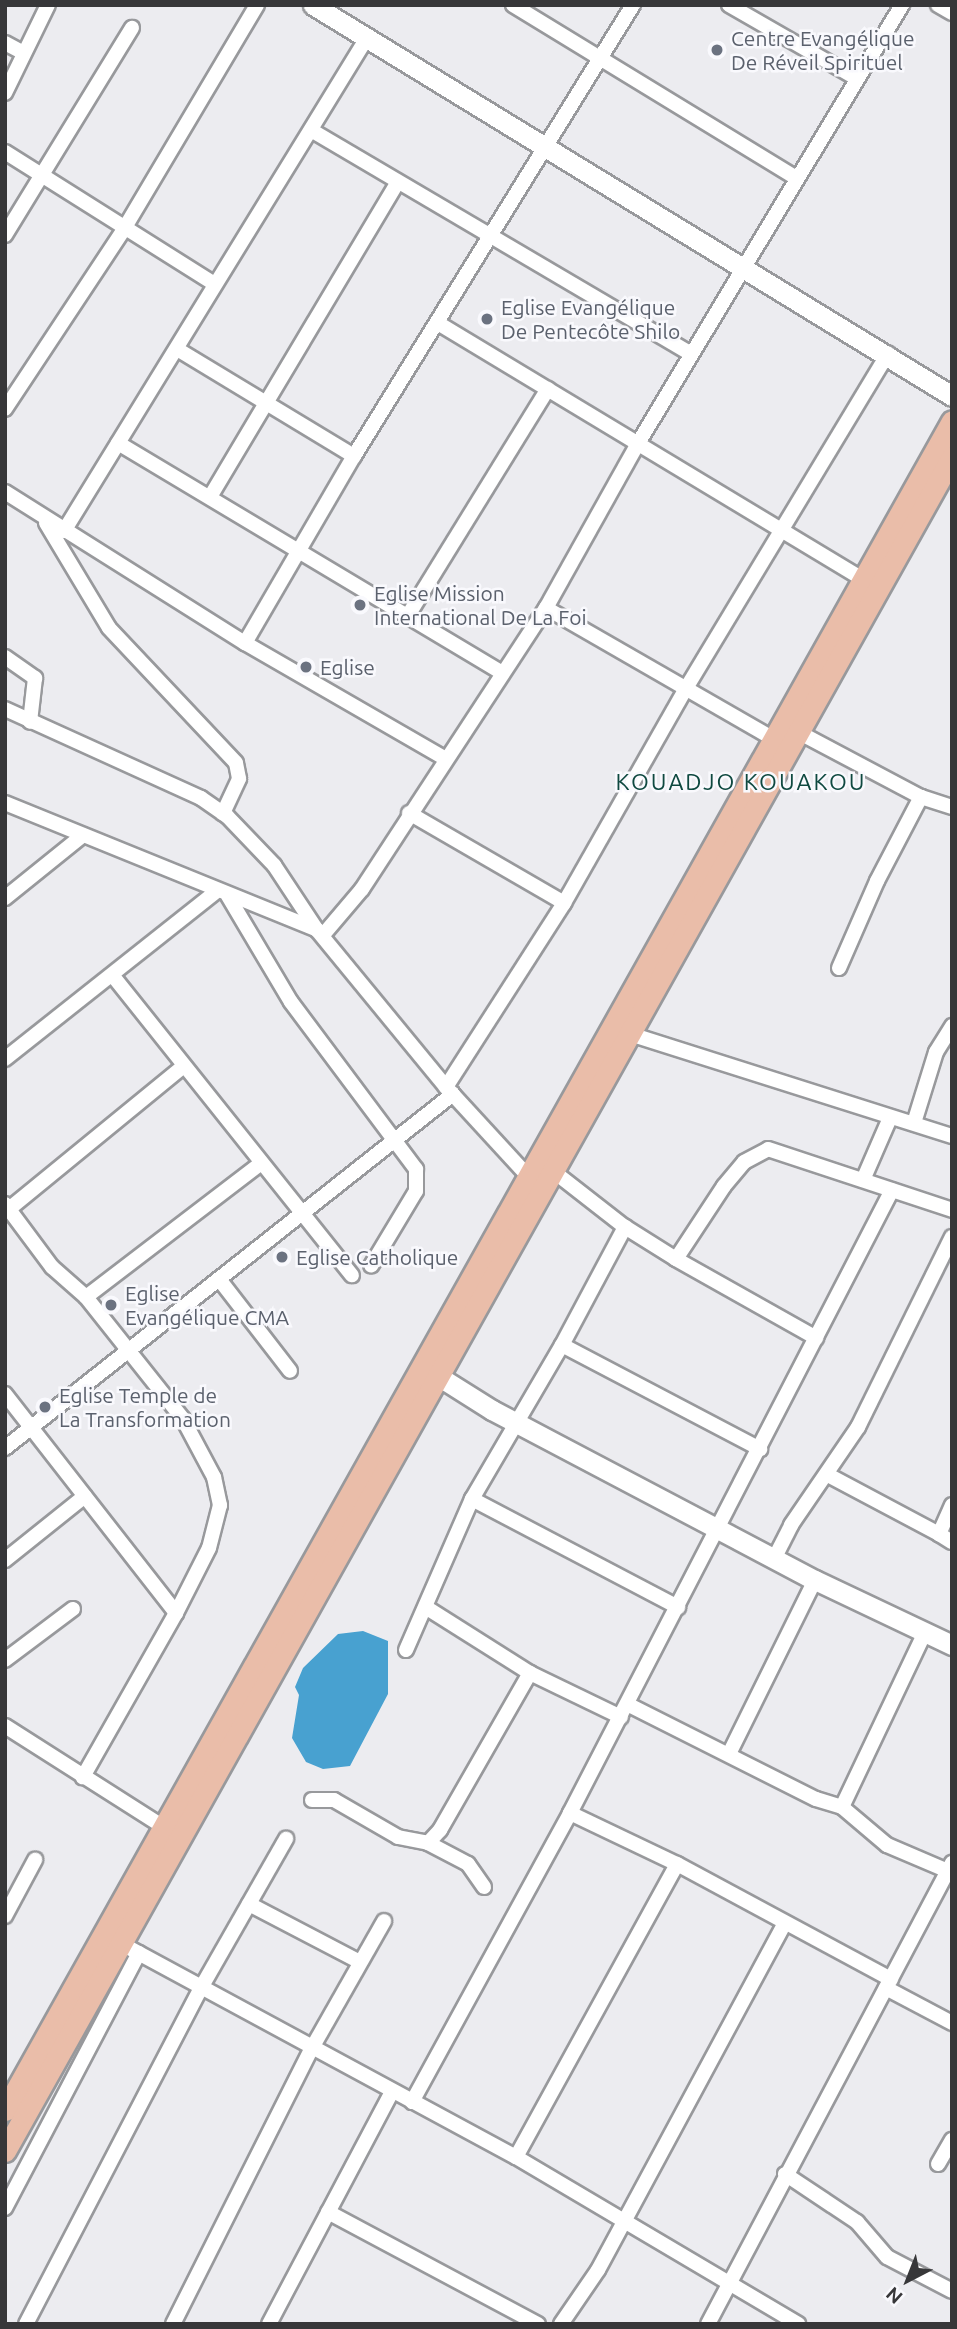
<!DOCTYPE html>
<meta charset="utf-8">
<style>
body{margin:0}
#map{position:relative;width:957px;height:2329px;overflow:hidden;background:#ececf0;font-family:Ubuntu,sans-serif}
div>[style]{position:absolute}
.water>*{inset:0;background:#48a1d0}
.roads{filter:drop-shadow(2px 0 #98999c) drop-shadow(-2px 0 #98999c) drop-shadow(0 2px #98999c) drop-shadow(0 -2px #98999c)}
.street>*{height:14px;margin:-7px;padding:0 7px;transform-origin:7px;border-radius:7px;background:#fff}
.secondary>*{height:19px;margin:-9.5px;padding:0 9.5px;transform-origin:9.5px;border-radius:9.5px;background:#fff}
.primary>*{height:21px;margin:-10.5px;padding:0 10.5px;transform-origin:10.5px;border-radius:10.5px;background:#eabda9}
.dots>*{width:19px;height:19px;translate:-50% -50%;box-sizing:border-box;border:4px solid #f9f9fd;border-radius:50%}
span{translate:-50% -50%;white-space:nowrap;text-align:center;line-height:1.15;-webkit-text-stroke:5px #f9f9fd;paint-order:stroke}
.worship-label{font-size:21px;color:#5b616d}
.left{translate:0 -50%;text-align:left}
.neighbourhood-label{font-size:23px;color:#0f4940;letter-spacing:2px}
.frame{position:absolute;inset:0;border:7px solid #373739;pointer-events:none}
.north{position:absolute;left:873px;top:2245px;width:70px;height:70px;-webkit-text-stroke:5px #f9f9fd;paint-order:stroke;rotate:222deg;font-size:19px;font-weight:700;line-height:28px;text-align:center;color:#373739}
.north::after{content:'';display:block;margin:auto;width:24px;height:32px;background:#373739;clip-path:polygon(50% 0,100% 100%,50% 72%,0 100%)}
</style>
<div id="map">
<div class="water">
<i style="clip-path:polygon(363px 1631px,388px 1641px,388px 1694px,350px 1766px,323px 1769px,306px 1762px,292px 1738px,299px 1695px,295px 1687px,303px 1668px,338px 1634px)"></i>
</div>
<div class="roads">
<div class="street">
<i style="left:513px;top:5px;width:330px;rotate:31.4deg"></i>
<i style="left:729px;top:5px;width:146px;rotate:29.9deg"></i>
<i style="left:938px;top:5px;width:16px;rotate:30deg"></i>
<i style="left:5px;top:43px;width:21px;rotate:28deg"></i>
<i style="left:5px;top:93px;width:98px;rotate:-64deg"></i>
<i style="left:311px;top:130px;width:441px;rotate:30.5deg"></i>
<i style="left:5px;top:152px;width:246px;rotate:32.2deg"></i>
<i style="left:5px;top:235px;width:243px;rotate:-58.5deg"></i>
<i style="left:438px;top:323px;width:496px;rotate:31.1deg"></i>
<i style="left:177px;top:349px;width:207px;rotate:31.2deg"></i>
<i style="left:5px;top:409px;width:216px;rotate:-56.5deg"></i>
<i style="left:124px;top:229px;width:261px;rotate:-59.3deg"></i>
<i style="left:118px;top:443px;width:448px;rotate:30.9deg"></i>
<i style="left:5px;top:492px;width:284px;rotate:32.2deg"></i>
<i style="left:245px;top:643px;width:230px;rotate:30deg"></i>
<i style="left:210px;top:497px;width:365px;rotate:-59.2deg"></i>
<i style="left:46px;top:523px;width:122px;rotate:59deg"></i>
<i style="left:109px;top:628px;width:185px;rotate:46.7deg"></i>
<i style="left:236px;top:763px;width:16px;rotate:79deg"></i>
<i style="left:239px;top:779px;width:38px;rotate:115deg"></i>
<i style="left:64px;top:531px;width:581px;rotate:-58.44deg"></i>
<i style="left:546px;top:608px;width:261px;rotate:29.9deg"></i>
<i style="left:407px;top:617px;width:268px;rotate:-58.3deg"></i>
<i style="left:245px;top:643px;width:216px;rotate:-59.8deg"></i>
<i style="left:354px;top:456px;width:530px;rotate:-58.26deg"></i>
<i style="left:5px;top:657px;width:37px;rotate:35deg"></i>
<i style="left:35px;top:678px;width:44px;rotate:96.5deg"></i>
<i style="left:5px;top:709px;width:215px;rotate:24.4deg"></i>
<i style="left:201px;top:798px;width:32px;rotate:35deg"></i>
<i style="left:227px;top:816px;width:68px;rotate:46.2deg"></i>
<i style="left:274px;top:865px;width:78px;rotate:56.5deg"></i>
<i style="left:317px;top:930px;width:203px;rotate:50.6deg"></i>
<i style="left:446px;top:1087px;width:118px;rotate:47.4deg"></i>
<i style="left:800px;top:733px;width:137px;rotate:27.9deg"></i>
<i style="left:921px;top:797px;width:33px;rotate:18deg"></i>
<i style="left:5px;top:803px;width:337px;rotate:22.1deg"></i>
<i style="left:409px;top:813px;width:179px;rotate:30.1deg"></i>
<i style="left:228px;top:896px;width:123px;rotate:59.3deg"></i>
<i style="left:291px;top:1002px;width:209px;rotate:53.2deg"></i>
<i style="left:416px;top:1169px;width:22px;rotate:90deg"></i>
<i style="left:416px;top:1191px;width:87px;rotate:121deg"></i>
<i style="left:5px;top:898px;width:100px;rotate:-38.9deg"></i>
<i style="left:323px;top:935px;width:60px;rotate:-49.7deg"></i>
<i style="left:362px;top:889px;width:336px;rotate:-56.8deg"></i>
<i style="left:546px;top:608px;width:187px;rotate:-60.8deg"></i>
<i style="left:637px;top:445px;width:514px;rotate:-58.94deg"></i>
<i style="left:839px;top:968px;width:95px;rotate:-66.4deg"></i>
<i style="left:877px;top:881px;width:95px;rotate:-62.4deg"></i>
<i style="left:113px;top:976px;width:383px;rotate:51.4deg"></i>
<i style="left:630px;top:1034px;width:338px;rotate:17.6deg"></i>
<i style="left:5px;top:1059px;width:269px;rotate:-38.4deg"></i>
<i style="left:446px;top:1087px;width:219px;rotate:-57.3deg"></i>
<i style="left:564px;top:903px;width:245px;rotate:-60.4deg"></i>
<i style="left:685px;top:690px;width:393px;rotate:-58.9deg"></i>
<i style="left:914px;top:1123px;width:74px;rotate:-72.8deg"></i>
<i style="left:936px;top:1052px;width:31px;rotate:-58deg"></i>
<i style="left:553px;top:1171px;width:91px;rotate:37.9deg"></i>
<i style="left:625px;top:1227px;width:60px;rotate:32.1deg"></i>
<i style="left:676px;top:1259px;width:87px;rotate:-56.7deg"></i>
<i style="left:724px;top:1186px;width:31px;rotate:-50deg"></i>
<i style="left:744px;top:1162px;width:27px;rotate:-28deg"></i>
<i style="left:768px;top:1149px;width:194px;rotate:18.3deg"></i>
<i style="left:863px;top:1180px;width:68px;rotate:-66.5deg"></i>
<i style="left:5px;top:1204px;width:79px;rotate:53.3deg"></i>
<i style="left:52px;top:1267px;width:45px;rotate:41.4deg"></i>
<i style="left:86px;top:1297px;width:219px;rotate:-37.4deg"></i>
<i style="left:9px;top:1209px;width:226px;rotate:-39.3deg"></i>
<i style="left:676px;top:1259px;width:161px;rotate:29.4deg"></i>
<i style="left:219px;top:1279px;width:116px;rotate:52.3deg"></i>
<i style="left:86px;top:1297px;width:156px;rotate:51.5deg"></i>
<i style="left:183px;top:1419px;width:66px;rotate:61.9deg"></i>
<i style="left:214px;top:1477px;width:29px;rotate:78deg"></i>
<i style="left:220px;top:1505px;width:44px;rotate:104.3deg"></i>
<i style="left:209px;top:1548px;width:73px;rotate:116.9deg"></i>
<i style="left:562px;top:1345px;width:134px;rotate:-61.9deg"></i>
<i style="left:5px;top:1394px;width:278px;rotate:52deg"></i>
<i style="left:176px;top:1613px;width:189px;rotate:119.6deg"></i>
<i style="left:5px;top:1448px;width:571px;rotate:-38.32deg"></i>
<i style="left:828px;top:1475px;width:126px;rotate:28deg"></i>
<i style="left:472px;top:1499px;width:233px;rotate:27.7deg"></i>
<i style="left:952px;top:1505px;width:32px;rotate:114deg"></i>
<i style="left:939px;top:1534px;width:15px;rotate:32deg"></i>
<i style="left:774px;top:1559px;width:38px;rotate:-63deg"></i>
<i style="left:791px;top:1525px;width:119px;rotate:-55.6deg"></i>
<i style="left:858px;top:1427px;width:212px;rotate:-63.7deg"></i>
<i style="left:5px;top:1560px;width:102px;rotate:-38.7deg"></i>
<i style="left:427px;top:1608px;width:122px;rotate:32.3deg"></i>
<i style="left:530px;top:1673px;width:101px;rotate:25.8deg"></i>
<i style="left:406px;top:1650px;width:165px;rotate:-66.4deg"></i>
<i style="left:472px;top:1499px;width:178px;rotate:-59.7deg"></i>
<i style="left:562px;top:1345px;width:224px;rotate:27.7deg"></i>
<i style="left:5px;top:1660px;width:85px;rotate:-36.9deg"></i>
<i style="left:629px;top:1705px;width:209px;rotate:26.7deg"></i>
<i style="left:816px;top:1799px;width:27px;rotate:17deg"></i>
<i style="left:842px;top:1807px;width:59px;rotate:40.2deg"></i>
<i style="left:887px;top:1845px;width:66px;rotate:23.1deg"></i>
<i style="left:5px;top:1726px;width:186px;rotate:32.5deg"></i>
<i style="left:729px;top:1754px;width:194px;rotate:-63.7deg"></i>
<i style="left:312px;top:1800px;width:22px"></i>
<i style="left:334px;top:1800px;width:74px;rotate:30deg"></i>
<i style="left:398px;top:1837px;width:31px;rotate:11deg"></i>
<i style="left:428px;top:1843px;width:18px;rotate:-47deg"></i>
<i style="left:440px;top:1830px;width:181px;rotate:-60.2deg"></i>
<i style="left:842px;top:1807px;width:194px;rotate:-64.6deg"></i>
<i style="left:570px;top:1813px;width:701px;rotate:-62.67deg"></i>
<i style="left:428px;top:1843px;width:45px;rotate:27.7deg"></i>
<i style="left:468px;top:1864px;width:28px;rotate:55deg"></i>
<i style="left:249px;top:1904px;width:125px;rotate:27.6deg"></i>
<i style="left:5px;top:1916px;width:64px;rotate:-61.8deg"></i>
<i style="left:120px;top:1943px;width:450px;rotate:28.4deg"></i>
<i style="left:516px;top:2157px;width:328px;rotate:30.6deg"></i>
<i style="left:886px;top:1988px;width:75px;rotate:27.9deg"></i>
<i style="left:412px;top:2102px;width:329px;rotate:-61.3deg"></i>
<i style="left:570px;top:1813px;width:119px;rotate:25.5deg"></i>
<i style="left:677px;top:1864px;width:243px;rotate:28.3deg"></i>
<i style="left:516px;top:2157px;width:334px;rotate:-61.2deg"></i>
<i style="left:938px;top:2164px;width:28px;rotate:-60deg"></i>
<i style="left:785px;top:2174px;width:87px;rotate:33.7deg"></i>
<i style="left:857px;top:2222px;width:46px;rotate:49.4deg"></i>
<i style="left:887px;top:2257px;width:73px;rotate:27.6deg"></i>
<i style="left:5px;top:2208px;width:288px;rotate:-62.3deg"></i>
<i style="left:328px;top:2212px;width:238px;rotate:28.1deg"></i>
<i style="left:26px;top:2324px;width:379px;rotate:-62.5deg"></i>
<i style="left:201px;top:1988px;width:172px;rotate:-60.3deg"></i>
<i style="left:173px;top:2324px;width:309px;rotate:-63.3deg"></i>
<i style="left:312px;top:2048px;width:146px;rotate:-60.4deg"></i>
<i style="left:269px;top:2324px;width:263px;rotate:-62.1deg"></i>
<i style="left:561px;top:2324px;width:65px;rotate:-55.6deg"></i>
<i style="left:598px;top:2270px;width:393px;rotate:-61.7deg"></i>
<i style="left:708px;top:2324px;width:522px;rotate:-62.11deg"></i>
</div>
<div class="secondary">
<i style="left:313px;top:5px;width:749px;rotate:31.46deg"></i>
<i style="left:438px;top:1376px;width:64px;rotate:32.2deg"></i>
<i style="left:492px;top:1410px;width:365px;rotate:27.8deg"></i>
<i style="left:815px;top:1580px;width:152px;rotate:25.4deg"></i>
</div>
<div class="primary">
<i style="left:5px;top:2110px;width:1936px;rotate:-60.72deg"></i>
<i style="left:5px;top:2151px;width:1941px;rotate:-60.79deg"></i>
</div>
</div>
<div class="dots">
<i style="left:717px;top:50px;background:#6b7280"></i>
<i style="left:487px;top:319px;background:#6b7280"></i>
<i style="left:360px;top:605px;background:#6b7280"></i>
<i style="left:306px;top:667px;background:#6b7280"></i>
<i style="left:282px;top:1257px;background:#6b7280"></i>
<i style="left:111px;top:1305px;background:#6b7280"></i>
<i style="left:45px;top:1407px;background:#6b7280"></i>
</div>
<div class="worship-label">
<span class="left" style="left:731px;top:50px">Centre Evangélique<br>De Réveil Spirituel</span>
<span class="left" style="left:501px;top:319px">Eglise Evangélique<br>De Pentecôte Shilo</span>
<span class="left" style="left:374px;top:605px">Eglise Mission<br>International De La Foi</span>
<span class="left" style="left:320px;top:667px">Eglise</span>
<span class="left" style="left:296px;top:1257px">Eglise Catholique</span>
<span class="left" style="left:125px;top:1305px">Eglise<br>Evangélique CMA</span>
<span class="left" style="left:59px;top:1407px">Eglise Temple de<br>La Transformation</span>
</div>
<div class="neighbourhood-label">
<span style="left:741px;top:782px">KOUADJO KOUAKOU</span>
</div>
<div class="frame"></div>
<div class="north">N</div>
</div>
